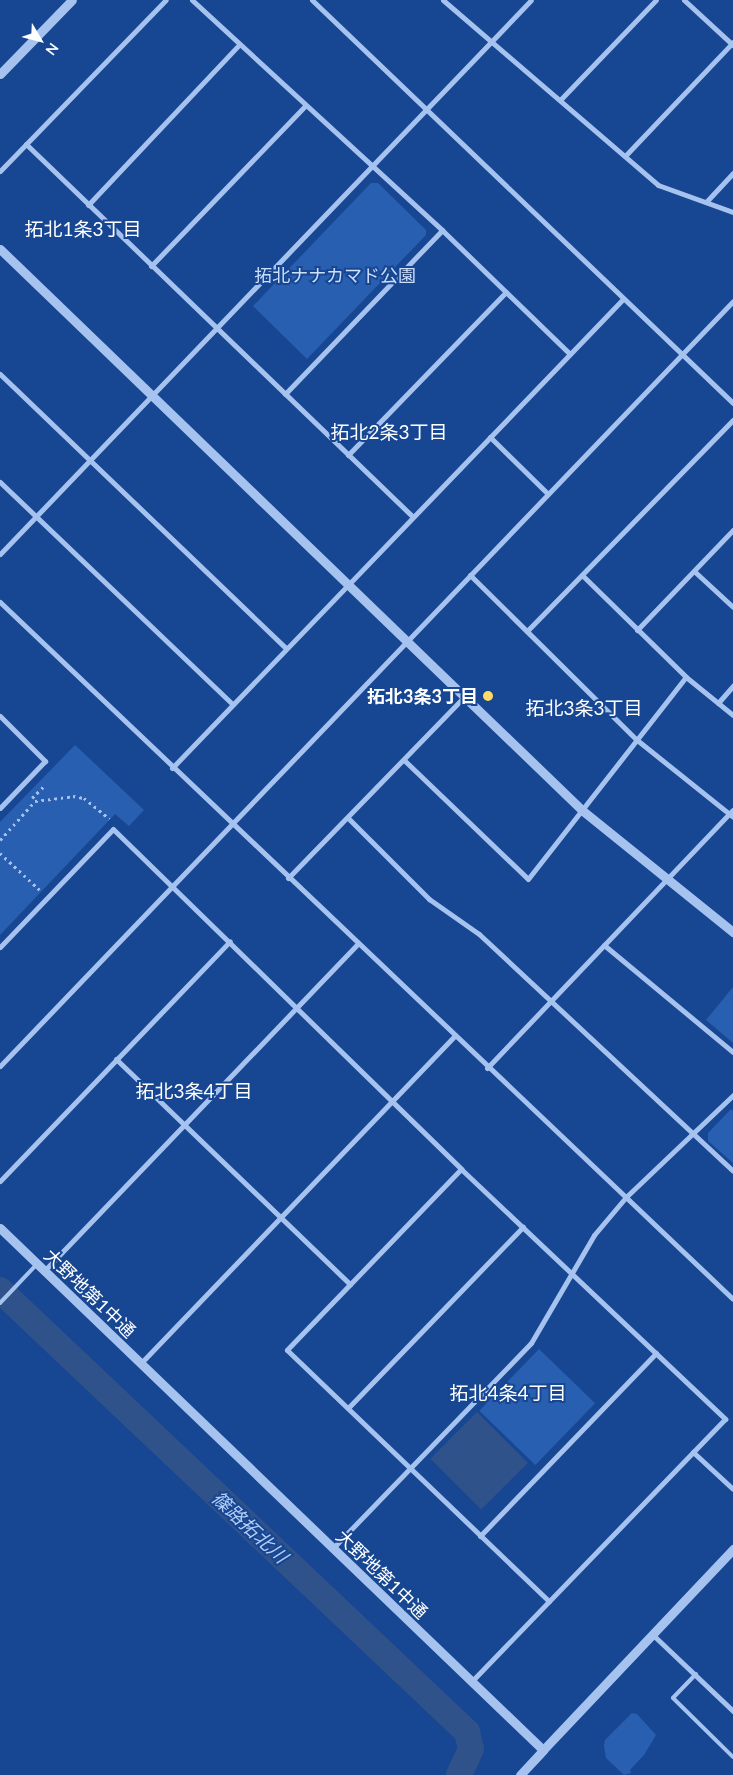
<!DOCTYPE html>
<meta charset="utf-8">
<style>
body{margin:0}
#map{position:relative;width:733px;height:1775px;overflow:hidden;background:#174692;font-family:Lato,"Noto Sans JP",sans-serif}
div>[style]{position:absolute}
.green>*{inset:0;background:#295fb1;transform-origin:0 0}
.water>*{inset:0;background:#30528a;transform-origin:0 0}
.river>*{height:26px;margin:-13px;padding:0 13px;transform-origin:13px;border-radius:13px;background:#30528a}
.path>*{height:2.5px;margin-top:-1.25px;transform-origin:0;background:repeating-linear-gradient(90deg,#a6c3f0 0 2.5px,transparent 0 6.5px)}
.service>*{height:4px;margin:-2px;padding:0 2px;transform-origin:2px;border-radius:2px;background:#a6c3f0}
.minor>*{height:5px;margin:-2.5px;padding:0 2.5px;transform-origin:2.5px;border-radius:2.5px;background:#a6c3f0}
.tertiary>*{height:9px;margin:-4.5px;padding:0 4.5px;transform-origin:4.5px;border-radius:4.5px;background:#a6c3f0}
.dots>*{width:14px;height:14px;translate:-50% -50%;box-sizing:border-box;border:2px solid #174692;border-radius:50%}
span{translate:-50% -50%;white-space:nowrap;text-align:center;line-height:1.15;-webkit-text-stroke:4px #174692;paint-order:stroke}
.park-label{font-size:18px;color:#ccdffc}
.poi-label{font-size:18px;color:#fff;font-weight:700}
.right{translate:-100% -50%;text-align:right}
.street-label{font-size:18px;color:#fff}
.neighbourhood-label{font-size:19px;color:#fff}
.water-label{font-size:19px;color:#b2cef7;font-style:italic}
.north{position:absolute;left:15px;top:15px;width:50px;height:50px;-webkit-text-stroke:4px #174692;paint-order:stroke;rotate:127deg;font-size:14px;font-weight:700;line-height:20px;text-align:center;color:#fff}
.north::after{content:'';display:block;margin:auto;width:18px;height:22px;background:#fff;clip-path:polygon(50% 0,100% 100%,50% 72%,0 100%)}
</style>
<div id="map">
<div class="green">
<i style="clip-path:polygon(371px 183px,378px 183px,426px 230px,426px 235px,307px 359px,253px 306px)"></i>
<i style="clip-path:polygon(75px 745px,144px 810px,129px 826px,115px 814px,0 935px,0 822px)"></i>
<i style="clip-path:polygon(733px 987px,733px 1043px,706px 1020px)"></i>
<i style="clip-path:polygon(731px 1109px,733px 1111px,733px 1163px,708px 1141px,708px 1133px)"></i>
<i style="left:539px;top:1349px;width:78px;height:86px;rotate:44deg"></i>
<i style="clip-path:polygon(632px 1713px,637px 1714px,656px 1735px,644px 1755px,630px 1770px,631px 1773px,624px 1775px,606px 1758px,604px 1746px,605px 1740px)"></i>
</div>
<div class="water">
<i style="left:477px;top:1412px;width:72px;height:66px;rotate:45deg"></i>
</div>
<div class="river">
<i style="left:0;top:1290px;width:643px;rotate:43.42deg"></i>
<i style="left:467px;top:1732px;width:17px;rotate:77deg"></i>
<i style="left:471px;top:1749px;width:29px;rotate:115deg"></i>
</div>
<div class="path">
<i style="left:32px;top:798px;width:17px;rotate:-45deg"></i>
<i style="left:0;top:840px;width:52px;rotate:-48.1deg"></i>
<i style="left:35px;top:801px;width:38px;rotate:-7deg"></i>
<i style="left:73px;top:796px;width:11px;rotate:10deg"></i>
<i style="left:84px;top:798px;width:33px;rotate:39deg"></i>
<i style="left:0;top:853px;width:54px;rotate:42.8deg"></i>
</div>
<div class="service">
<i style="left:0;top:1303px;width:54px;rotate:-46.5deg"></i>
<i style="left:696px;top:1674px;width:33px;rotate:134deg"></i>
<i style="left:673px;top:1698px;width:84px;rotate:44.5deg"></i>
</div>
<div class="minor">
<i style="left:192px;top:0;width:340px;rotate:42.6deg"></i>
<i style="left:442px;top:230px;width:178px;rotate:44.1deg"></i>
<i style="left:312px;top:0;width:583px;rotate:43.75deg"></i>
<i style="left:443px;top:0;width:284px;rotate:40.7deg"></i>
<i style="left:658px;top:185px;width:80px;rotate:19.8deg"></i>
<i style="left:684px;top:0;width:67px;rotate:42.6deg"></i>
<i style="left:561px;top:99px;width:137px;rotate:-46.2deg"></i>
<i style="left:26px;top:144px;width:537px;rotate:43.94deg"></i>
<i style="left:625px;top:156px;width:157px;rotate:-46.5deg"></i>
<i style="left:0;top:171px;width:238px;rotate:-45.9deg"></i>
<i style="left:706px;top:202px;width:40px;rotate:-47deg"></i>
<i style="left:88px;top:205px;width:220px;rotate:-46.7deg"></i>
<i style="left:151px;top:266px;width:222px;rotate:-46.1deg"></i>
<i style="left:0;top:374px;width:396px;rotate:43.8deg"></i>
<i style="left:285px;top:394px;width:227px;rotate:-46.2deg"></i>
<i style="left:490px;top:437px;width:81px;rotate:44.5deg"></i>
<i style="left:348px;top:455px;width:227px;rotate:-45.9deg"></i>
<i style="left:0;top:482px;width:321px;rotate:43.7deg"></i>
<i style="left:0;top:554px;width:767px;rotate:-46.21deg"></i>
<i style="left:694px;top:571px;width:53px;rotate:42.7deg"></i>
<i style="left:470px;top:575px;width:235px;rotate:44.7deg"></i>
<i style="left:637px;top:740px;width:123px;rotate:38.7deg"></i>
<i style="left:582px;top:575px;width:146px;rotate:44.4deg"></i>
<i style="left:686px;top:677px;width:60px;rotate:39deg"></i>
<i style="left:0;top:602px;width:1011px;rotate:43.56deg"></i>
<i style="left:637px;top:630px;width:139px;rotate:-46.2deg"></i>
<i style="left:527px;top:631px;width:295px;rotate:-45.7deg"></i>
<i style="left:718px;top:703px;width:23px;rotate:-49deg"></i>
<i style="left:0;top:716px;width:64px;rotate:45deg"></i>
<i style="left:45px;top:761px;width:65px;rotate:133.8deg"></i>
<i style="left:405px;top:761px;width:170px;rotate:43.8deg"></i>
<i style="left:528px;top:879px;width:256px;rotate:-52deg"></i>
<i style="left:172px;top:768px;width:651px;rotate:-46.12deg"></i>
<i style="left:348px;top:818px;width:115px;rotate:45deg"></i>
<i style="left:429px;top:899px;width:61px;rotate:35deg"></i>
<i style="left:479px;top:934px;width:347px;rotate:43deg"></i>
<i style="left:288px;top:878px;width:252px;rotate:-45.8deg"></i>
<i style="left:604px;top:945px;width:168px;rotate:39.7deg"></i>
<i style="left:0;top:947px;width:163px;rotate:-46.2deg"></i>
<i style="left:113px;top:829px;width:487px;rotate:44.3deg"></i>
<i style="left:461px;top:1169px;width:364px;rotate:43.4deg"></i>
<i style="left:725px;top:1419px;width:366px;rotate:134deg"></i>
<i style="left:116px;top:1059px;width:325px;rotate:43.9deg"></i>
<i style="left:0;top:1066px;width:1059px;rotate:-46.22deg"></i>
<i style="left:487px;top:1068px;width:356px;rotate:-46.4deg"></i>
<i style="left:461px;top:1169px;width:251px;rotate:133.9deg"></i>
<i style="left:287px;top:1350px;width:363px;rotate:43.8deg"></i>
<i style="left:0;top:1181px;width:332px;rotate:-46.2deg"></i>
<i style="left:44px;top:1271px;width:453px;rotate:-46.2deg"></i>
<i style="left:140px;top:1364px;width:453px;rotate:-46.2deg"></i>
<i style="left:348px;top:1408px;width:252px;rotate:-46deg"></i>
<i style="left:693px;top:1452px;width:54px;rotate:42.8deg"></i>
<i style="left:480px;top:1536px;width:254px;rotate:-46.1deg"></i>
<i style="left:333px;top:1548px;width:285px;rotate:-46deg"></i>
<i style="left:531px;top:1343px;width:125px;rotate:-59.7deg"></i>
<i style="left:594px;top:1235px;width:50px;rotate:-49.9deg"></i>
<i style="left:626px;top:1197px;width:148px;rotate:-43.6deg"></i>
<i style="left:652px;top:1634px;width:112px;rotate:43.5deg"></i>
</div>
<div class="tertiary">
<i style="left:0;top:74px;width:103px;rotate:-45.8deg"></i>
<i style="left:0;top:249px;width:810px;rotate:43.95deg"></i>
<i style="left:583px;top:811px;width:193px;rotate:38.9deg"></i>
<i style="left:0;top:1228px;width:753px;rotate:43.87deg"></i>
<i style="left:543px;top:1750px;width:277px;rotate:-46.6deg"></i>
<i style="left:520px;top:1775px;width:34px;rotate:-47deg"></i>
</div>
<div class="dots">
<i style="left:488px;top:696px;background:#ffdb65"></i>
</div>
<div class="park-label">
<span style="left:335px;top:275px">拓北ナナカマド公園</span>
</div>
<div class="poi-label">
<span class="right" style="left:478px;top:696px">拓北3条3丁目</span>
</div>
<div class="street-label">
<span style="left:90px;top:1293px;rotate:44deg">大野地第1中通</span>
<span style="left:382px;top:1574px;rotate:44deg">大野地第1中通</span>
</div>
<div class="neighbourhood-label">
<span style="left:83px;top:229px">拓北1条3丁目</span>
<span style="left:389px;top:432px">拓北2条3丁目</span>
<span style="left:584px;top:708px">拓北3条3丁目</span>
<span style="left:194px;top:1091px">拓北3条4丁目</span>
<span style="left:508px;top:1393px">拓北4条4丁目</span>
</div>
<div class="water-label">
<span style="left:250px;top:1527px;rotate:43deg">篠路拓北川</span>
</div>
<div class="north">N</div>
</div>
